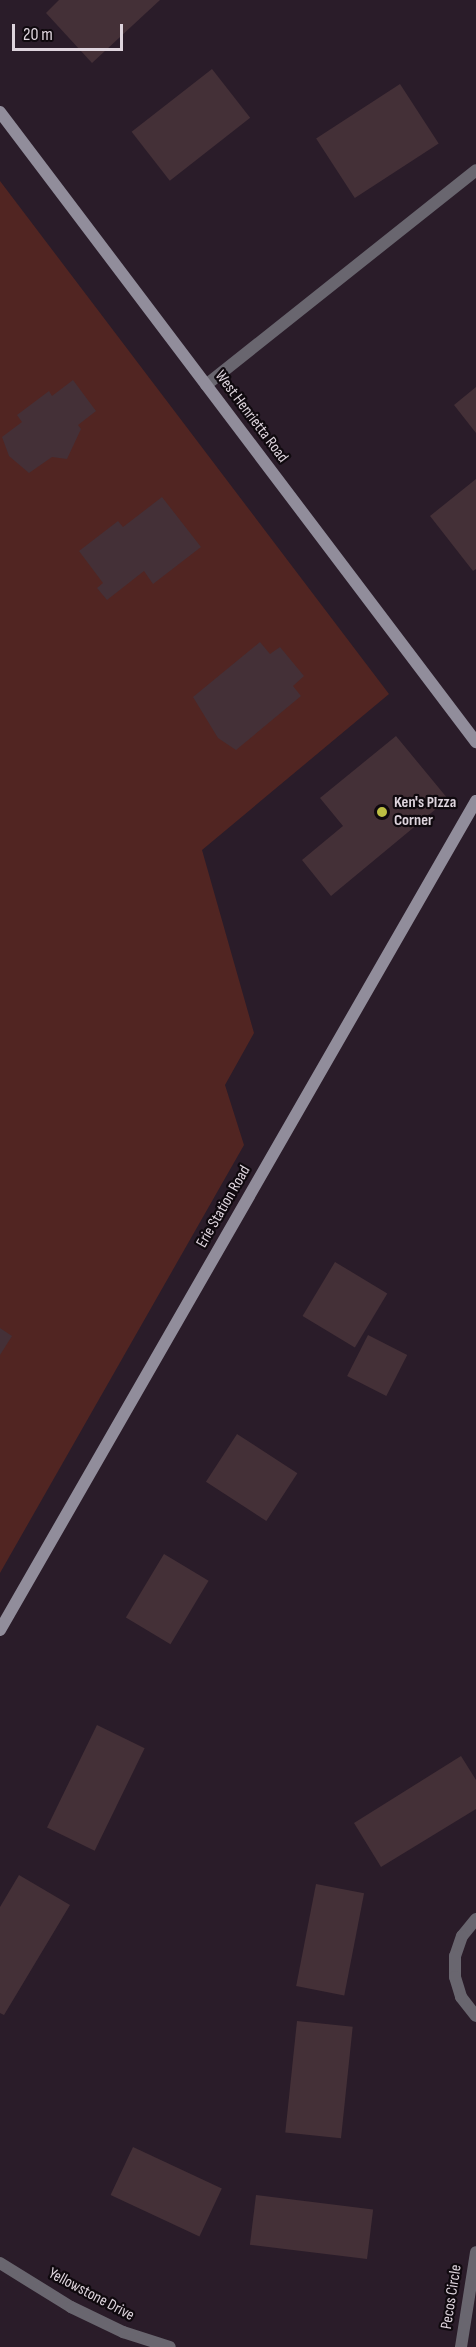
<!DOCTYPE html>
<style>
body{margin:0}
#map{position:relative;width:476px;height:2347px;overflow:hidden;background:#2a1c29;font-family:"Sofia Sans Condensed",sans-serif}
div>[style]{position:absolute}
.green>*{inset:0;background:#512522}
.building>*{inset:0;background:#443037;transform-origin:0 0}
.service>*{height:12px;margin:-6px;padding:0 6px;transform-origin:6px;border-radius:6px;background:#69666f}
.minor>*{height:12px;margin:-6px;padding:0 6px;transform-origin:6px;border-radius:6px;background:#69666f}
.secondary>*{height:12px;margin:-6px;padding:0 6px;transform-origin:6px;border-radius:6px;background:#918d9b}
.dots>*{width:16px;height:16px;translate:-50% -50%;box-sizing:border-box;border:3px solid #0f090e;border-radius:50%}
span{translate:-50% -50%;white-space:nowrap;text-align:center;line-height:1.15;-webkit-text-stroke:4.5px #0f090e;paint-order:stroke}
.street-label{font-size:16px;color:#ded4dd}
.poi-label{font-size:16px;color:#ded4dd;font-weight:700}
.left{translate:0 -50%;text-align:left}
.scale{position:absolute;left:12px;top:24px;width:111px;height:27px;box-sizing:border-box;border:3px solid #ded4dd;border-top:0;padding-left:8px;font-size:18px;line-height:21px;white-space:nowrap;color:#ded4dd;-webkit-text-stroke:4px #0f090e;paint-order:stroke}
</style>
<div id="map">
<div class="green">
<i style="clip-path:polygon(0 181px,389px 694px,202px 850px,254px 1033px,225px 1085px,244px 1145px,0 1573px)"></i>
</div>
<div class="building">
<i style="clip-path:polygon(59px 0,160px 0,92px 63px,46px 13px)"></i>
<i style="left:212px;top:69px;width:62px;height:102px;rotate:52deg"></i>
<i style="left:400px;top:84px;width:71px;height:100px;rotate:57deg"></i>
<i style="clip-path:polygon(73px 380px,96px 411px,78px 425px,81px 429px,67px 459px,52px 457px,29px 473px,9px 456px,2px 437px,22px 422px,17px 415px,49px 391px,52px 396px)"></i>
<i style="clip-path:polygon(476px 387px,476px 433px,454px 405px)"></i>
<i style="clip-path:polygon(476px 479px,476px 569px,473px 571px,430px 516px)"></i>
<i style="clip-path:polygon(162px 497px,201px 547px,153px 584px,144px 571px,107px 600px,97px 588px,103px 583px,79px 551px,118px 521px,123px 527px)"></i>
<i style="clip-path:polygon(260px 642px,270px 654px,280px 647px,304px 676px,293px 686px,301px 696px,236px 750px,218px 738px,193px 697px)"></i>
<i style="clip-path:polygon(396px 736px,448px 799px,331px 896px,302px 860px,343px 826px,320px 798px)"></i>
<i style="left:335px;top:1262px;width:61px;height:63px;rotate:31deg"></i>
<i style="clip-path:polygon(0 1328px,12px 1336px,0 1355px)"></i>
<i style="left:368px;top:1335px;width:44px;height:46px;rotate:27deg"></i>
<i style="left:237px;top:1434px;width:72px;height:57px;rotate:33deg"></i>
<i style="left:164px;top:1554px;width:52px;height:74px;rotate:31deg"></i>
<i style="left:97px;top:1725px;width:53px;height:114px;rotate:26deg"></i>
<i style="clip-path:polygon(461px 1756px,476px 1780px,476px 1809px,381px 1867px,354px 1823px)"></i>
<i style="clip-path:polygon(19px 1875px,70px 1905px,4px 2015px,0 2013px,0 1907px)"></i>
<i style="left:316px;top:1884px;width:49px;height:104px;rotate:11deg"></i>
<i style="left:297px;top:2021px;width:56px;height:112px;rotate:6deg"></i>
<i style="left:133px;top:2147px;width:98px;height:53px;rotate:25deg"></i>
<i style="left:256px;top:2195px;width:118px;height:50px;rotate:7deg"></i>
</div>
<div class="service">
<i style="left:206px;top:385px;width:345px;rotate:-38.5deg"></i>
</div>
<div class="minor">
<i style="left:476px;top:1919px;width:22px;rotate:129deg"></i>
<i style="left:462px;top:1936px;width:21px;rotate:109deg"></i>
<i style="left:455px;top:1956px;width:21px;rotate:90deg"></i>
<i style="left:455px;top:1977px;width:21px;rotate:73deg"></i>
<i style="left:461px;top:1997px;width:24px;rotate:52deg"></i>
<i style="left:0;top:2263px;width:84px;rotate:31.8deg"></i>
<i style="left:71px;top:2307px;width:58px;rotate:25.7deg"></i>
<i style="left:123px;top:2332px;width:49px;rotate:17.7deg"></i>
<i style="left:461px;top:2347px;width:96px;rotate:-81deg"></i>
</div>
<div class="secondary">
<i style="left:0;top:112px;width:790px;rotate:52.93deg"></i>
<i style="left:0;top:1630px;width:956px;rotate:-60.14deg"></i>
</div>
<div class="dots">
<i style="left:382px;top:812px;background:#bdbf43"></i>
</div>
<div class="street-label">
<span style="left:251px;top:417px;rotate:53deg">West Henrietta Road</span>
<span style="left:224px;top:1207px;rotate:-60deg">Erie Station Road</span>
<span style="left:91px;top:2295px;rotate:28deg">Yellowstone Drive</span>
<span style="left:452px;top:2297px;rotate:-81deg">Pecos Circle</span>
</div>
<div class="poi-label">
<span class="left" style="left:394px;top:812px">Ken's PIzza<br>Corner</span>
</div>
<div class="scale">20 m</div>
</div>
